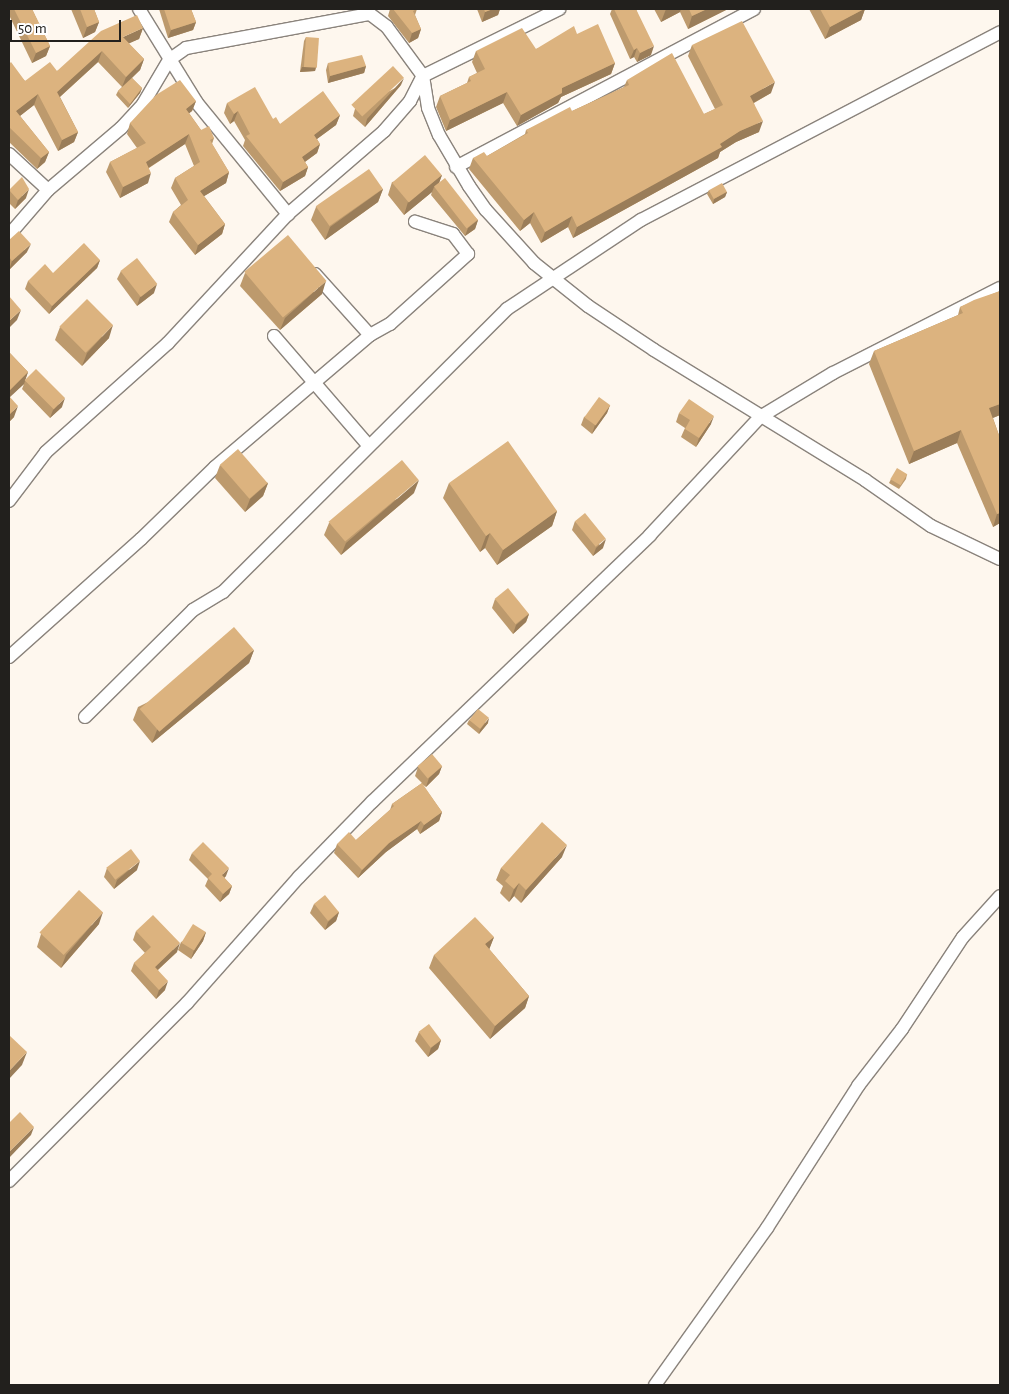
<!DOCTYPE html>
<style>
body{margin:0}
#map{position:relative;width:1009px;height:1394px;overflow:hidden;background:#fef7ee;font-family:"Alegreya Sans",sans-serif}
div>[style]{position:absolute}
.roads{filter:drop-shadow(1px 0 #8a837c) drop-shadow(-1px 0 #8a837c) drop-shadow(0 1px #8a837c) drop-shadow(0 -1px #8a837c)}
.minor>*{height:12px;margin:-6px;padding:0 6px;transform-origin:6px;border-radius:6px;background:#fff}
.wall>*{inset:0;background:#bd9a6d}
.shaded-wall>*{inset:0;background:#9a7d59}
.building>*{inset:0;background:#dcb37f;transform-origin:0 0}
span{translate:-50% -50%;white-space:nowrap;text-align:center;line-height:1.15;-webkit-text-stroke:4px #fff;paint-order:stroke}
.frame{position:absolute;inset:0;border:10px solid #22201d;pointer-events:none}
.scale{position:absolute;left:10px;top:20px;width:111px;height:22px;box-sizing:border-box;border:2px solid #22201d;border-top:0;padding-left:6px;font-size:15px;line-height:18px;white-space:nowrap;color:#22201d;-webkit-text-stroke:4px #fff;paint-order:stroke}
</style>
<div id="map">
<div class="roads">
<div class="minor">
<i style="left:139px;top:9px;width:110px;rotate:58.3deg"></i>
<i style="left:197px;top:103px;width:144px;rotate:50.7deg"></i>
<i style="left:9px;top:154px;width:53px;rotate:42.7deg"></i>
<i style="left:456px;top:167px;width:337px;rotate:-27.9deg"></i>
<i style="left:9px;top:235px;width:60px;rotate:-49.1deg"></i>
<i style="left:48px;top:190px;width:96px;rotate:-40.3deg"></i>
<i style="left:121px;top:128px;width:33px;rotate:-47deg"></i>
<i style="left:143px;top:104px;width:51px;rotate:-59.4deg"></i>
<i style="left:169px;top:60px;width:21px;rotate:-35deg"></i>
<i style="left:186px;top:48px;width:187px;rotate:-10.5deg"></i>
<i style="left:370px;top:14px;width:21px;rotate:37deg"></i>
<i style="left:387px;top:27px;width:61px;rotate:53.7deg"></i>
<i style="left:423px;top:76px;width:32px;rotate:81deg"></i>
<i style="left:428px;top:108px;width:29px;rotate:68deg"></i>
<i style="left:439px;top:135px;width:59px;rotate:59.5deg"></i>
<i style="left:469px;top:186px;width:29px;rotate:55deg"></i>
<i style="left:486px;top:210px;width:72px;rotate:47.8deg"></i>
<i style="left:534px;top:263px;width:69px;rotate:38.5deg"></i>
<i style="left:588px;top:306px;width:79px;rotate:33.7deg"></i>
<i style="left:654px;top:350px;width:248px;rotate:31.6deg"></i>
<i style="left:865px;top:480px;width:80px;rotate:34.9deg"></i>
<i style="left:931px;top:526px;width:76px;rotate:25.6deg"></i>
<i style="left:315px;top:274px;width:82px;rotate:48deg"></i>
<i style="left:274px;top:336px;width:144px;rotate:49.2deg"></i>
<i style="left:9px;top:501px;width:61px;rotate:-52.9deg"></i>
<i style="left:46px;top:452px;width:164px;rotate:-41.8deg"></i>
<i style="left:168px;top:343px;width:176px;rotate:-47.1deg"></i>
<i style="left:288px;top:214px;width:127px;rotate:-40.8deg"></i>
<i style="left:384px;top:131px;width:40px;rotate:-49deg"></i>
<i style="left:410px;top:101px;width:28px;rotate:-63deg"></i>
<i style="left:423px;top:76px;width:152px;rotate:-26.2deg"></i>
<i style="left:9px;top:657px;width:177px;rotate:-41.8deg"></i>
<i style="left:141px;top:539px;width:103px;rotate:-44.2deg"></i>
<i style="left:215px;top:467px;width:204px;rotate:-40.4deg"></i>
<i style="left:370px;top:335px;width:23px;rotate:-29deg"></i>
<i style="left:390px;top:324px;width:105px;rotate:-41.9deg"></i>
<i style="left:468px;top:254px;width:25px;rotate:-127deg"></i>
<i style="left:453px;top:234px;width:40px;rotate:-162deg"></i>
<i style="left:85px;top:717px;width:152px;rotate:-44.7deg"></i>
<i style="left:193px;top:610px;width:35px;rotate:-31deg"></i>
<i style="left:223px;top:592px;width:401px;rotate:-44.9deg"></i>
<i style="left:507px;top:309px;width:161px;rotate:-33.6deg"></i>
<i style="left:641px;top:220px;width:405px;rotate:-27.6deg"></i>
<i style="left:9px;top:1181px;width:252px;rotate:-45deg"></i>
<i style="left:187px;top:1003px;width:169px;rotate:-48.4deg"></i>
<i style="left:299px;top:877px;width:105px;rotate:-45.8deg"></i>
<i style="left:372px;top:802px;width:385px;rotate:-43.8deg"></i>
<i style="left:650px;top:535px;width:161px;rotate:-47deg"></i>
<i style="left:760px;top:417px;width:85px;rotate:-31.1deg"></i>
<i style="left:833px;top:373px;width:187px;rotate:-27deg"></i>
<i style="left:655px;top:1385px;width:193px;rotate:-54.5deg"></i>
<i style="left:767px;top:1228px;width:169px;rotate:-57.3deg"></i>
<i style="left:858px;top:1086px;width:72px;rotate:-52.3deg"></i>
<i style="left:902px;top:1029px;width:110px;rotate:-56.5deg"></i>
<i style="left:963px;top:937px;width:55px;rotate:-47.9deg"></i>
</div>
</div>
<div class="wall">
<i style="clip-path:polygon(9px 9px,32px 9px,50px 46px,46px 56px,32px 63px,9px 15px)"></i>
<i style="clip-path:polygon(71px 9px,94px 9px,99px 22px,95px 32px,83px 38px)"></i>
<i style="clip-path:polygon(159px 9px,191px 9px,196px 22px,193px 30px,168px 38px)"></i>
<i style="clip-path:polygon(390px 9px,417px 9px,415px 15px,421px 29px,418px 38px,409px 43px,388px 16px)"></i>
<i style="clip-path:polygon(477px 9px,500px 9px,498px 15px,482px 22px)"></i>
<i style="clip-path:polygon(612px 9px,636px 9px,651px 55px,637px 62px,634px 57px,630px 59px,610px 14px)"></i>
<i style="clip-path:polygon(654px 9px,728px 9px,688px 29px,680px 12px,661px 22px)"></i>
<i style="clip-path:polygon(809px 9px,865px 9px,861px 20px,825px 39px)"></i>
<i style="clip-path:polygon(143px 28px,139px 39px,128px 43px,144px 59px,140px 70px,132px 78px,142px 88px,140px 93px,128px 108px,116px 95px,118px 91px,122px 87px,98px 62px,60px 97px,78px 132px,74px 142px,58px 151px,34px 105px,20px 116px,49px 152px,45px 162px,37px 169px,9px 142px,9px 64px,25px 81px,57px 71px)"></i>
<i style="clip-path:polygon(577px 34px,615px 63px,611px 74px,561px 97px,558px 103px,517px 126px,503px 103px,446px 131px,436px 107px,440px 96px,467px 83px,469px 77px,477px 73px,472px 62px,476px 51px,536px 49px)"></i>
<i style="clip-path:polygon(306px 37px,316px 67px,315px 71px,300px 72px,304px 41px)"></i>
<i style="clip-path:polygon(692px 45px,771px 93px,754px 103px,759px 132px,736px 142px,720px 152px,718px 158px,573px 238px,568px 227px,541px 243px,530px 223px,520px 231px,469px 169px,473px 158px,487px 156px,525px 134px,526px 130px,572px 111px,624px 87px,627px 80px,704px 114px,715px 109px,688px 56px)"></i>
<i style="clip-path:polygon(328px 63px,366px 66px,364px 73px,328px 83px,326px 70px)"></i>
<i style="clip-path:polygon(401px 85px,365px 127px,353px 116px,355px 109px)"></i>
<i style="clip-path:polygon(196px 101px,192px 111px,189px 113px,201px 130px,214px 138px,212px 144px,229px 172px,226px 183px,204px 196px,225px 224px,222px 234px,195px 255px,169px 222px,173px 212px,181px 205px,171px 188px,175px 178px,194px 166px,185px 144px,149px 168px,148px 183px,120px 198px,106px 172px,110px 162px,137px 148px,127px 134px,130px 123px)"></i>
<i style="clip-path:polygon(227px 103px,273px 119px,280px 124px,340px 115px,336px 125px,317px 139px,320px 144px,317px 153px,305px 162px,308px 167px,305px 176px,280px 191px,243px 146px,245px 140px,234px 121px,230px 124px,224px 113px)"></i>
<i style="clip-path:polygon(442px 175px,439px 183px,478px 220px,475px 229px,465px 236px,431px 195px,432px 192px,404px 215px,388px 195px,392px 182px)"></i>
<i style="clip-path:polygon(383px 189px,378px 202px,325px 240px,311px 220px,316px 207px)"></i>
<i style="clip-path:polygon(9px 190px,26px 198px,15px 209px,9px 203px)"></i>
<i style="clip-path:polygon(709px 190px,727px 192px,725px 197px,713px 204px,707px 194px)"></i>
<i style="clip-path:polygon(9px 240px,27px 252px,9px 270px)"></i>
<i style="clip-path:polygon(100px 260px,97px 268px,49px 314px,25px 289px,28px 281px)"></i>
<i style="clip-path:polygon(121px 271px,154px 293px,137px 306px,117px 279px)"></i>
<i style="clip-path:polygon(245px 273px,322px 294px,280px 330px,240px 286px)"></i>
<i style="clip-path:polygon(1000px 291px,1000px 415px,993px 418px,1000px 438px,1000px 523px,993px 527px,957px 443px,909px 464px,869px 364px,874px 351px,958px 315px,960px 307px)"></i>
<i style="clip-path:polygon(60px 327px,109px 338px,82px 366px,55px 340px)"></i>
<i style="clip-path:polygon(9px 352px,28px 372px,25px 380px,62px 407px,50px 418px,22px 389px,24px 384px,9px 397px,14px 417px,9px 422px)"></i>
<i style="clip-path:polygon(610px 405px,607px 413px,592px 434px,581px 425px,584px 417px)"></i>
<i style="clip-path:polygon(679px 413px,711px 424px,696px 447px,681px 437px,685px 428px,676px 422px)"></i>
<i style="clip-path:polygon(220px 465px,268px 483px,263px 496px,245px 512px,215px 478px)"></i>
<i style="clip-path:polygon(907px 474px,906px 479px,899px 489px,889px 483px,891px 479px)"></i>
<i style="clip-path:polygon(449px 483px,557px 511px,552px 526px,497px 565px,485px 548px,480px 552px,443px 498px)"></i>
<i style="clip-path:polygon(414px 493px,341px 555px,324px 535px,329px 523px)"></i>
<i style="clip-path:polygon(575px 521px,603px 548px,593px 556px,572px 530px)"></i>
<i style="clip-path:polygon(495px 599px,529px 614px,526px 622px,513px 634px,492px 608px)"></i>
<i style="clip-path:polygon(254px 650px,249px 663px,152px 743px,133px 720px,138px 707px)"></i>
<i style="clip-path:polygon(469px 720px,488px 723px,479px 734px,467px 724px)"></i>
<i style="clip-path:polygon(442px 766px,439px 774px,426px 787px,422px 784px,442px 812px,439px 821px,420px 834px,417px 829px,386px 852px,358px 878px,334px 853px,337px 844px,356px 840px,390px 810px,392px 804px,422px 783px,415px 776px,418px 767px)"></i>
<i style="clip-path:polygon(192px 853px,226px 876px,224px 878px,232px 886px,229px 894px,220px 902px,205px 886px,208px 879px,189px 860px)"></i>
<i style="clip-path:polygon(562px 857px,521px 903px,514px 896px,509px 902px,500px 893px,503px 886px,496px 880px,501px 868px)"></i>
<i style="clip-path:polygon(107px 868px,137px 870px,114px 889px,104px 877px)"></i>
<i style="clip-path:polygon(314px 904px,339px 912px,336px 921px,325px 930px,310px 913px)"></i>
<i style="clip-path:polygon(99px 924px,61px 968px,37px 947px,41px 934px)"></i>
<i style="clip-path:polygon(136px 931px,177px 952px,158px 970px,165px 990px,156px 999px,131px 971px,134px 963px,145px 953px,133px 940px)"></i>
<i style="clip-path:polygon(206px 932px,203px 941px,191px 959px,178px 950px,181px 942px)"></i>
<i style="clip-path:polygon(494px 937px,489px 949px,529px 996px,525px 1008px,490px 1039px,429px 968px,434px 955px)"></i>
<i style="clip-path:polygon(419px 1032px,441px 1040px,438px 1049px,428px 1057px,415px 1041px)"></i>
</div>
<div class="shaded-wall">
<i style="clip-path:polygon(493px 9px,500px 9px,498px 15px,482px 22px,485px 12px)"></i>
<i style="clip-path:polygon(666px 9px,681px 9px,680px 12px,661px 22px)"></i>
<i style="clip-path:polygon(707px 9px,728px 9px,688px 29px,692px 16px)"></i>
<i style="clip-path:polygon(864px 9px,865px 9px,861px 20px,825px 39px,830px 27px)"></i>
<i style="clip-path:polygon(99px 22px,95px 32px,83px 38px,87px 27px)"></i>
<i style="clip-path:polygon(196px 22px,193px 30px,168px 38px,171px 30px)"></i>
<i style="clip-path:polygon(143px 28px,139px 39px,119px 48px,123px 37px)"></i>
<i style="clip-path:polygon(421px 29px,418px 38px,409px 43px,412px 33px)"></i>
<i style="clip-path:polygon(50px 46px,46px 56px,32px 63px,36px 53px)"></i>
<i style="clip-path:polygon(654px 46px,651px 55px,637px 62px,640px 53px)"></i>
<i style="clip-path:polygon(637px 48px,634px 57px,630px 59px,634px 50px)"></i>
<i style="clip-path:polygon(102px 51px,98px 62px,53px 103px,57px 92px)"></i>
<i style="clip-path:polygon(144px 59px,140px 70px,122px 87px,126px 77px)"></i>
<i style="clip-path:polygon(615px 63px,611px 74px,561px 97px,558px 103px,517px 126px,521px 115px,562px 88px)"></i>
<i style="clip-path:polygon(366px 66px,364px 73px,328px 83px,330px 76px)"></i>
<i style="clip-path:polygon(302px 67px,316px 67px,315px 71px,300px 72px)"></i>
<i style="clip-path:polygon(404px 78px,401px 85px,365px 127px,367px 119px)"></i>
<i style="clip-path:polygon(775px 82px,771px 93px,746px 107px,750px 96px)"></i>
<i style="clip-path:polygon(142px 88px,140px 93px,128px 108px,130px 104px)"></i>
<i style="clip-path:polygon(507px 92px,503px 103px,446px 131px,450px 120px)"></i>
<i style="clip-path:polygon(38px 94px,34px 105px,12px 122px,16px 111px)"></i>
<i style="clip-path:polygon(196px 101px,192px 111px,182px 119px,186px 109px)"></i>
<i style="clip-path:polygon(238px 111px,234px 121px,230px 124px,234px 114px)"></i>
<i style="clip-path:polygon(340px 115px,336px 125px,310px 144px,314px 135px)"></i>
<i style="clip-path:polygon(763px 121px,759px 132px,736px 142px,720px 152px,718px 158px,573px 238px,577px 227px,740px 131px)"></i>
<i style="clip-path:polygon(78px 132px,74px 142px,58px 151px,62px 140px)"></i>
<i style="clip-path:polygon(189px 134px,185px 144px,142px 172px,146px 162px)"></i>
<i style="clip-path:polygon(320px 144px,317px 153px,299px 166px,302px 157px)"></i>
<i style="clip-path:polygon(49px 152px,45px 162px,37px 169px,41px 158px)"></i>
<i style="clip-path:polygon(308px 167px,305px 176px,280px 191px,283px 182px)"></i>
<i style="clip-path:polygon(229px 172px,226px 183px,196px 201px,200px 191px)"></i>
<i style="clip-path:polygon(151px 173px,148px 183px,120px 198px,123px 187px)"></i>
<i style="clip-path:polygon(442px 175px,437px 188px,434px 187px,432px 192px,404px 215px,408px 202px)"></i>
<i style="clip-path:polygon(29px 189px,26px 198px,15px 209px,18px 200px)"></i>
<i style="clip-path:polygon(383px 189px,378px 202px,325px 240px,330px 227px)"></i>
<i style="clip-path:polygon(727px 192px,725px 197px,713px 204px,714px 199px)"></i>
<i style="clip-path:polygon(534px 212px,530px 223px,520px 231px,524px 220px)"></i>
<i style="clip-path:polygon(572px 216px,568px 227px,541px 243px,545px 232px)"></i>
<i style="clip-path:polygon(478px 220px,475px 229px,465px 236px,468px 228px)"></i>
<i style="clip-path:polygon(225px 224px,222px 234px,195px 255px,198px 245px)"></i>
<i style="clip-path:polygon(31px 244px,27px 252px,9px 270px,12px 261px)"></i>
<i style="clip-path:polygon(100px 260px,97px 268px,49px 314px,52px 306px)"></i>
<i style="clip-path:polygon(326px 281px,322px 294px,280px 330px,285px 318px)"></i>
<i style="clip-path:polygon(157px 284px,154px 293px,137px 306px,140px 297px)"></i>
<i style="clip-path:polygon(21px 310px,17px 320px,9px 328px,9px 321px)"></i>
<i style="clip-path:polygon(113px 325px,109px 338px,82px 366px,87px 353px)"></i>
<i style="clip-path:polygon(28px 372px,24px 384px,9px 398px,9px 391px)"></i>
<i style="clip-path:polygon(65px 398px,62px 407px,50px 418px,53px 410px)"></i>
<i style="clip-path:polygon(1000px 404px,1000px 415px,985px 421px,989px 408px)"></i>
<i style="clip-path:polygon(610px 405px,607px 413px,592px 434px,595px 425px)"></i>
<i style="clip-path:polygon(18px 406px,14px 417px,9px 422px,9px 415px)"></i>
<i style="clip-path:polygon(714px 416px,711px 424px,696px 447px,699px 438px)"></i>
<i style="clip-path:polygon(961px 430px,957px 443px,909px 464px,914px 451px)"></i>
<i style="clip-path:polygon(419px 480px,414px 493px,341px 555px,346px 543px)"></i>
<i style="clip-path:polygon(268px 483px,263px 496px,245px 512px,250px 499px)"></i>
<i style="clip-path:polygon(557px 511px,552px 526px,497px 565px,503px 550px)"></i>
<i style="clip-path:polygon(1000px 513px,1000px 523px,993px 527px,997px 514px)"></i>
<i style="clip-path:polygon(490px 533px,485px 548px,480px 552px,486px 536px)"></i>
<i style="clip-path:polygon(606px 539px,603px 548px,593px 556px,596px 548px)"></i>
<i style="clip-path:polygon(529px 614px,526px 622px,513px 634px,516px 625px)"></i>
<i style="clip-path:polygon(254px 650px,249px 663px,152px 743px,157px 730px)"></i>
<i style="clip-path:polygon(489px 718px,488px 723px,479px 734px,480px 730px)"></i>
<i style="clip-path:polygon(442px 766px,439px 774px,426px 787px,429px 778px)"></i>
<i style="clip-path:polygon(442px 812px,439px 821px,420px 834px,424px 825px)"></i>
<i style="clip-path:polygon(421px 821px,417px 829px,386px 852px,358px 878px,362px 870px,389px 843px)"></i>
<i style="clip-path:polygon(567px 845px,562px 857px,521px 903px,526px 890px)"></i>
<i style="clip-path:polygon(140px 861px,137px 870px,114px 889px,117px 880px)"></i>
<i style="clip-path:polygon(229px 868px,226px 876px,219px 883px,222px 875px)"></i>
<i style="clip-path:polygon(519px 883px,514px 896px,509px 902px,514px 889px)"></i>
<i style="clip-path:polygon(232px 886px,229px 894px,220px 902px,223px 894px)"></i>
<i style="clip-path:polygon(103px 912px,99px 924px,61px 968px,66px 955px)"></i>
<i style="clip-path:polygon(339px 912px,336px 921px,325px 930px,328px 922px)"></i>
<i style="clip-path:polygon(206px 932px,203px 941px,191px 959px,194px 950px)"></i>
<i style="clip-path:polygon(494px 937px,489px 950px,485px 944px)"></i>
<i style="clip-path:polygon(180px 943px,177px 952px,152px 975px,155px 967px)"></i>
<i style="clip-path:polygon(168px 981px,165px 990px,156px 999px,159px 990px)"></i>
<i style="clip-path:polygon(529px 996px,525px 1008px,490px 1039px,495px 1026px)"></i>
<i style="clip-path:polygon(441px 1040px,438px 1049px,428px 1057px,431px 1048px)"></i>
<i style="clip-path:polygon(27px 1052px,22px 1065px,9px 1079px,9px 1071px)"></i>
<i style="clip-path:polygon(34px 1127px,31px 1135px,9px 1158px,9px 1152px)"></i>
</div>
<div class="building">
<i style="clip-path:polygon(14px 9px,32px 9px,50px 46px,36px 53px)"></i>
<i style="clip-path:polygon(80px 9px,94px 9px,99px 22px,87px 27px)"></i>
<i style="clip-path:polygon(164px 9px,191px 9px,196px 22px,171px 30px)"></i>
<i style="clip-path:polygon(393px 9px,417px 9px,413px 11px,421px 29px,412px 33px)"></i>
<i style="clip-path:polygon(484px 9px,493px 9px,485px 12px)"></i>
<i style="clip-path:polygon(614px 9px,636px 9px,654px 46px,640px 53px,637px 48px,634px 50px)"></i>
<i style="clip-path:polygon(689px 9px,707px 9px,692px 16px)"></i>
<i style="clip-path:polygon(820px 9px,864px 9px,830px 27px)"></i>
<i style="clip-path:polygon(137px 15px,143px 28px,123px 37px,144px 59px,126px 77px,102px 51px,57px 92px,78px 132px,62px 140px,38px 94px,16px 111px,49px 152px,41px 158px,9px 127px,9px 64px,11px 62px,25px 81px,50px 62px,57px 71px,101px 31px)"></i>
<i style="clip-path:polygon(742px 21px,775px 82px,750px 96px,763px 121px,740px 131px,720px 144px,722px 147px,577px 227px,572px 216px,545px 232px,534px 212px,524px 220px,473px 158px,484px 152px,487px 156px,528px 133px,526px 130px,570px 107px,572px 111px,629px 85px,627px 80px,672px 53px,704px 114px,723px 105px,692px 45px)"></i>
<i style="clip-path:polygon(598px 24px,615px 63px,562px 88px,562px 93px,521px 115px,507px 92px,450px 120px,440px 96px,471px 81px,469px 77px,485px 69px,476px 51px,522px 28px,536px 49px,574px 26px,577px 34px)"></i>
<i style="left:306px;top:37px;width:13px;height:30px;rotate:4deg"></i>
<i style="clip-path:polygon(362px 55px,366px 66px,330px 76px,328px 63px)"></i>
<i style="left:393px;top:66px;width:16px;height:57px;rotate:47deg"></i>
<i style="clip-path:polygon(132px 78px,142px 88px,130px 104px,118px 91px)"></i>
<i style="clip-path:polygon(180px 80px,196px 101px,186px 109px,201px 130px,209px 126px,214px 138px,210px 140px,229px 172px,200px 191px,225px 224px,198px 245px,173px 212px,188px 200px,175px 178px,200px 162px,189px 134px,146px 162px,151px 173px,123px 187px,110px 162px,146px 143px,130px 123px,156px 95px)"></i>
<i style="clip-path:polygon(255px 87px,273px 119px,276px 117px,280px 124px,323px 91px,340px 115px,314px 135px,320px 144px,302px 157px,308px 167px,283px 182px,246px 136px,250px 134px,238px 111px,234px 114px,227px 103px)"></i>
<i style="left:425px;top:155px;width:26px;height:43px;rotate:50deg"></i>
<i style="left:369px;top:169px;width:24px;height:65px;rotate:55deg"></i>
<i style="clip-path:polygon(22px 177px,29px 189px,18px 200px,9px 190px)"></i>
<i style="left:445px;top:178px;width:53px;height:14px;rotate:52deg"></i>
<i style="left:722px;top:183px;width:10px;height:15px;rotate:61deg"></i>
<i style="clip-path:polygon(19px 231px,31px 244px,12px 261px,9px 257px,9px 240px)"></i>
<i style="left:288px;top:235px;width:60px;height:57px;rotate:50deg"></i>
<i style="clip-path:polygon(84px 243px,100px 260px,52px 306px,28px 281px,45px 264px,53px 273px)"></i>
<i style="left:137px;top:258px;width:33px;height:21px;rotate:52deg"></i>
<i style="clip-path:polygon(1000px 291px,1000px 404px,989px 408px,1000px 438px,1000px 513px,997px 514px,961px 430px,914px 451px,874px 351px,963px 313px,960px 307px,974px 300px)"></i>
<i style="clip-path:polygon(9px 296px,21px 310px,9px 321px)"></i>
<i style="left:87px;top:299px;width:37px;height:39px;rotate:45deg"></i>
<i style="clip-path:polygon(9px 352px,28px 372px,9px 391px)"></i>
<i style="left:36px;top:369px;width:41px;height:16px;rotate:45deg"></i>
<i style="clip-path:polygon(9px 396px,18px 406px,9px 415px)"></i>
<i style="left:599px;top:397px;width:14px;height:25px;rotate:36deg"></i>
<i style="clip-path:polygon(689px 399px,714px 416px,699px 438px,685px 429px,690px 420px,679px 413px)"></i>
<i style="clip-path:polygon(508px 441px,557px 511px,503px 550px,490px 533px,486px 536px,449px 483px)"></i>
<i style="left:238px;top:449px;width:45px;height:24px;rotate:49deg"></i>
<i style="left:402px;top:460px;width:26px;height:96px;rotate:50deg"></i>
<i style="left:897px;top:468px;width:12px;height:13px;rotate:31deg"></i>
<i style="left:585px;top:513px;width:33px;height:13px;rotate:51deg"></i>
<i style="left:508px;top:588px;width:33px;height:17px;rotate:51deg"></i>
<i style="left:234px;top:627px;width:30px;height:125px;rotate:49deg"></i>
<i style="left:478px;top:709px;width:14px;height:14px;rotate:39deg"></i>
<i style="left:432px;top:754px;width:16px;height:19px;rotate:50deg"></i>
<i style="clip-path:polygon(422px 783px,442px 812px,424px 825px,421px 821px,389px 843px,362px 870px,337px 844px,349px 832px,356px 840px,394px 806px,392px 804px)"></i>
<i style="clip-path:polygon(542px 822px,567px 845px,526px 890px,519px 883px,514px 889px,505px 881px,510px 875px,501px 868px)"></i>
<i style="clip-path:polygon(203px 842px,229px 868px,222px 875px,232px 886px,223px 894px,208px 878px,212px 874px,192px 853px)"></i>
<i style="left:131px;top:849px;width:15px;height:31px;rotate:53deg"></i>
<i style="left:79px;top:890px;width:33px;height:58px;rotate:43deg"></i>
<i style="left:325px;top:895px;width:22px;height:14px;rotate:51deg"></i>
<i style="clip-path:polygon(153px 915px,180px 943px,155px 967px,168px 981px,159px 990px,134px 963px,151px 947px,136px 931px)"></i>
<i style="clip-path:polygon(475px 917px,494px 937px,485px 944px,529px 996px,495px 1026px,434px 955px)"></i>
<i style="left:193px;top:924px;width:15px;height:22px;rotate:32deg"></i>
<i style="left:429px;top:1024px;width:20px;height:13px;rotate:53deg"></i>
<i style="clip-path:polygon(9px 1035px,27px 1052px,9px 1071px)"></i>
<i style="clip-path:polygon(20px 1112px,34px 1127px,9px 1152px,9px 1123px)"></i>
</div>
<div class="frame"></div>
<div class="scale">50 m</div>
</div>
